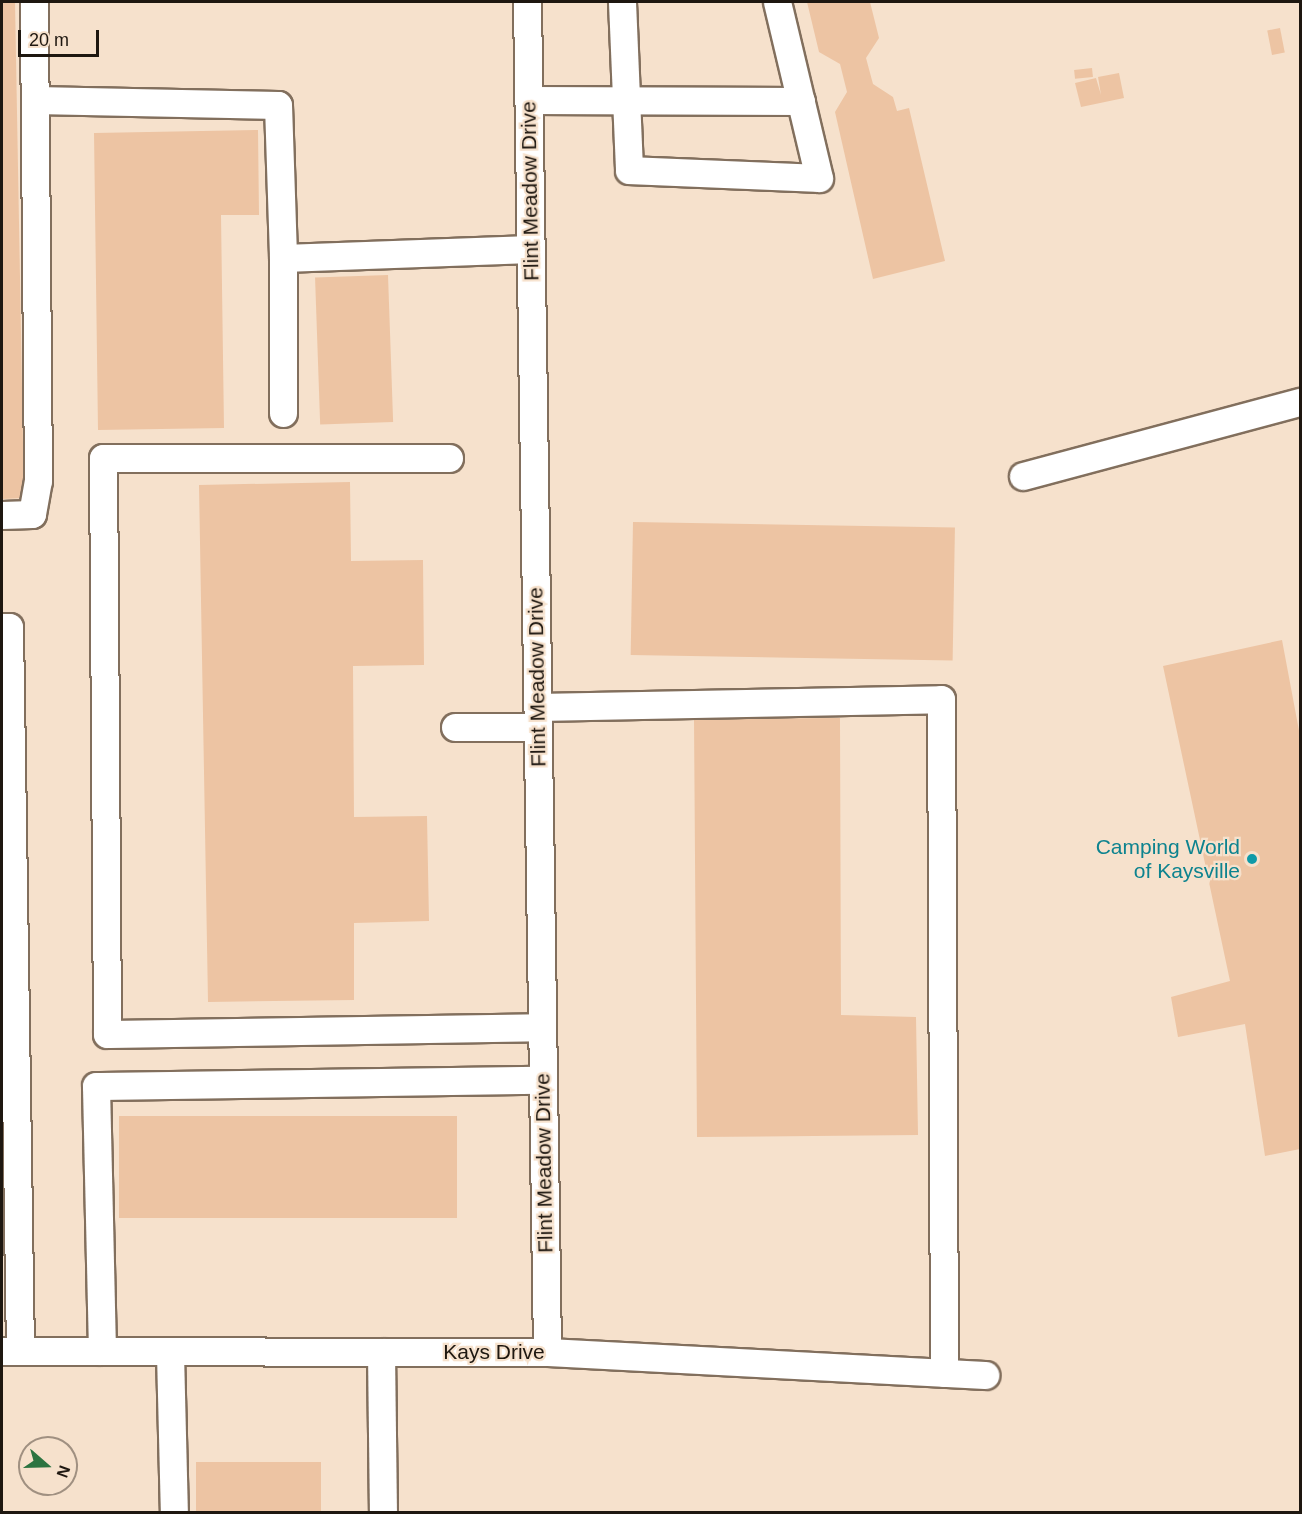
<!DOCTYPE html>
<style>
body{margin:0}
#map{position:relative;width:1302px;height:1514px;overflow:hidden;background:#f6e1cc;font-family:Helvetica,sans-serif}
div>[style]{position:absolute}
.building>*{inset:0;background:#edc4a3;transform-origin:0 0}
.roads{filter:drop-shadow(2px 0 #826f5d) drop-shadow(-2px 0 #826f5d) drop-shadow(0 2px #826f5d) drop-shadow(0 -2px #826f5d)}
.minor>*{height:27px;margin:-13.5px;padding:0 13.5px;transform-origin:13.5px;border-radius:13.5px;background:#fff}
.dots>*{width:16px;height:16px;translate:-50% -50%;box-sizing:border-box;border:3px solid #f6e1cc;border-radius:50%}
span{translate:-50% -50%;white-space:nowrap;text-align:center;line-height:1.15;-webkit-text-stroke:4.5px #f6e1cc;paint-order:stroke}
.street-label{font-size:21px;color:#1e1710}
.culture-label{font-size:21px;color:#0d838f}
.right{translate:-100% -50%;text-align:right}
.frame{position:absolute;inset:0;border:3px solid #1e1710;pointer-events:none}
.north{position:absolute;left:18px;top:1436px;width:60px;height:60px;box-sizing:border-box;background:#f6e1cc;border:2px solid #a09081;border-radius:50%;rotate:110deg;font-size:16px;font-weight:700;line-height:24px;text-align:center;color:#1e1710}
.north::after{content:'';display:block;margin:auto;width:21px;height:27px;background:#2c7441;clip-path:polygon(50% 0,100% 100%,50% 72%,0 100%)}
.scale{position:absolute;left:18px;top:30px;width:81px;height:27px;box-sizing:border-box;border:3px solid #1e1710;border-top:0;padding-left:8px;font-size:18px;line-height:21px;white-space:nowrap;color:#1e1710;-webkit-text-stroke:4px #f6e1cc;paint-order:stroke}
</style>
<div id="map">
<div class="building">
<i style="clip-path:polygon(2px 2px,15px 2px,24px 498px,2px 499px)"></i>
<i style="clip-path:polygon(807px 2px,870px 2px,879px 38px,866px 58px,873px 84px,893px 97px,897px 111px,909px 108px,945px 261px,873px 279px,835px 112px,847px 92px,840px 64px,819px 52px)"></i>
<i style="left:1280px;top:28px;width:25px;height:13px;rotate:79deg"></i>
<i style="left:1092px;top:68px;width:9px;height:18px;rotate:84deg"></i>
<i style="clip-path:polygon(1119px 73px,1124px 98px,1081px 107px,1075px 83px,1096px 78px,1101px 95px,1098px 77px)"></i>
<i style="clip-path:polygon(258px 130px,259px 215px,221px 215px,224px 428px,98px 430px,94px 133px)"></i>
<i style="left:388px;top:275px;width:147px;height:73px;rotate:88deg"></i>
<i style="clip-path:polygon(350px 482px,351px 561px,423px 560px,424px 665px,353px 666px,354px 817px,427px 816px,429px 921px,354px 923px,354px 1000px,208px 1002px,199px 485px)"></i>
<i style="left:633px;top:522px;width:322px;height:133px;rotate:1deg"></i>
<i style="clip-path:polygon(1282px 640px,1300px 736px,1300px 1149px,1265px 1156px,1245px 1024px,1178px 1037px,1171px 997px,1230px 981px,1163px 666px)"></i>
<i style="clip-path:polygon(840px 718px,841px 1015px,916px 1017px,918px 1135px,697px 1137px,694px 719px)"></i>
<i style="left:119px;top:1116px;width:338px;height:102px"></i>
<i style="left:321px;top:1462px;width:50px;height:125px;rotate:90deg"></i>
</div>
<div class="roads">
<div class="minor">
<i style="left:527px;top:2px;width:1350px;rotate:89.15deg"></i>
<i style="left:622px;top:2px;width:168px;rotate:87.6deg"></i>
<i style="left:629px;top:170px;width:190px;rotate:2.4deg"></i>
<i style="left:819px;top:178px;width:181px;rotate:-103.4deg"></i>
<i style="left:35px;top:100px;width:243px;rotate:1.2deg"></i>
<i style="left:278px;top:105px;width:153px;rotate:88.1deg"></i>
<i style="left:529px;top:100px;width:272px;rotate:0.2deg"></i>
<i style="left:283px;top:413px;width:155px;rotate:-90deg"></i>
<i style="left:283px;top:258px;width:248px;rotate:-2.1deg"></i>
<i style="left:449px;top:458px;width:346px;rotate:180deg"></i>
<i style="left:103px;top:458px;width:576px;rotate:89.6deg"></i>
<i style="left:107px;top:1034px;width:435px;rotate:-0.9deg"></i>
<i style="left:1023px;top:476px;width:287px;rotate:-15deg"></i>
<i style="left:2px;top:515px;width:30px;rotate:-2deg"></i>
<i style="left:32px;top:514px;width:34px;rotate:-80deg"></i>
<i style="left:38px;top:481px;width:479px;rotate:-90.5deg"></i>
<i style="left:2px;top:627px;width:7px"></i>
<i style="left:9px;top:627px;width:722px;rotate:89.13deg"></i>
<i style="left:538px;top:707px;width:403px;rotate:-1.1deg"></i>
<i style="left:941px;top:699px;width:674px;rotate:89.74deg"></i>
<i style="left:455px;top:727px;width:83px"></i>
<i style="left:2px;top:1351px;width:545px;rotate:0.11deg"></i>
<i style="left:547px;top:1352px;width:439px;rotate:3deg"></i>
<i style="left:102px;top:1351px;width:265px;rotate:-91.3deg"></i>
<i style="left:96px;top:1086px;width:447px;rotate:-0.8deg"></i>
<i style="left:381px;top:1352px;width:160px;rotate:89.3deg"></i>
<i style="left:170px;top:1353px;width:159px;rotate:88.6deg"></i>
</div>
</div>
<div class="dots">
<i style="left:1252px;top:859px;background:#0f9aa8"></i>
</div>
<div class="street-label">
<span style="left:530px;top:191px;rotate:-91deg">Flint Meadow Drive</span>
<span style="left:537px;top:677px;rotate:-91deg">Flint Meadow Drive</span>
<span style="left:544px;top:1163px;rotate:-91deg">Flint Meadow Drive</span>
<span style="left:494px;top:1352px">Kays Drive</span>
</div>
<div class="culture-label">
<span class="right" style="left:1240px;top:859px">Camping World<br>of Kaysville</span>
</div>
<div class="frame"></div>
<div class="north">N</div>
<div class="scale">20 m</div>
</div>
